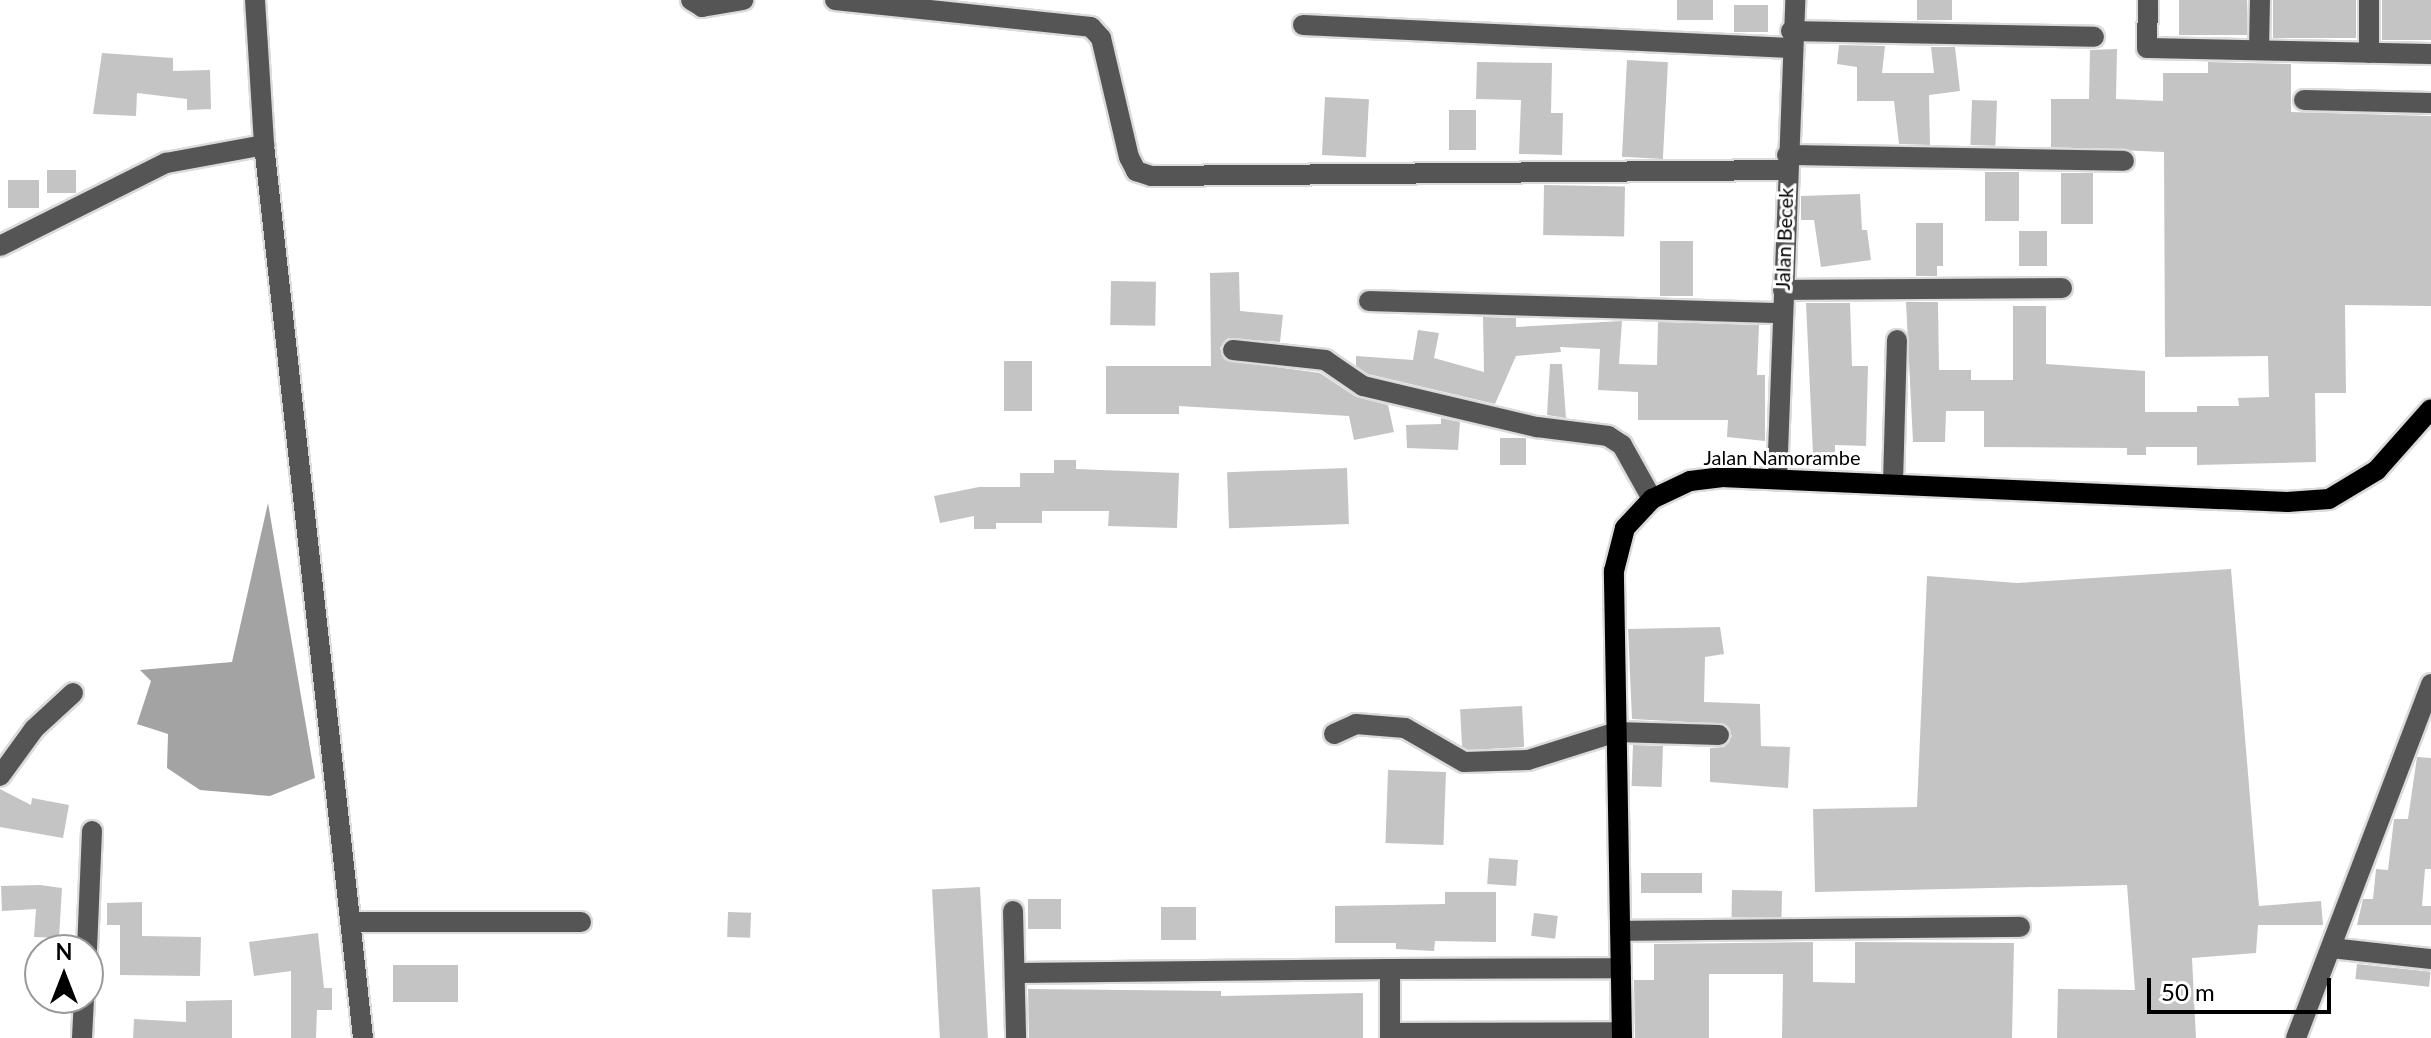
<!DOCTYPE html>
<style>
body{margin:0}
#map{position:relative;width:2431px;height:1038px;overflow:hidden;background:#fff;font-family:Lato,sans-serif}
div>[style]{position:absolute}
.water>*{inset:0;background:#a3a3a3}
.building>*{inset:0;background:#c4c4c4;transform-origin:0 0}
.roads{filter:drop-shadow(2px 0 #dbdbdb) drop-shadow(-2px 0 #dbdbdb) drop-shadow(0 2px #dbdbdb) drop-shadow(0 -2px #dbdbdb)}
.minor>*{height:20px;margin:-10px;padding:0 10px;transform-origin:10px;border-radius:10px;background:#555}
.major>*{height:20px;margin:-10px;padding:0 10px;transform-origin:10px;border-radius:10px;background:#000}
span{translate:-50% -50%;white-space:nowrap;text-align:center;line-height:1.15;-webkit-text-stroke:6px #fff;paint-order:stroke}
.street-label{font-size:20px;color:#000}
.north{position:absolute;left:24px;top:934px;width:80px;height:80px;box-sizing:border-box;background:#fff;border:2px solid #999;border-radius:50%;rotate:0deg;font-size:22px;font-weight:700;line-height:32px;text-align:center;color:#000}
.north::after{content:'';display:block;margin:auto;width:28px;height:36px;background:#000;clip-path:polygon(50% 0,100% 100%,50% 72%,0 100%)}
.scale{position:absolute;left:2147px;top:978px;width:184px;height:36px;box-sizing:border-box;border:4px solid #000;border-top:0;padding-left:10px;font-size:24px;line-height:28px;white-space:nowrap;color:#000;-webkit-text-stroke:6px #fff;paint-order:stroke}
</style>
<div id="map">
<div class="water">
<i style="clip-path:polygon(268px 503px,315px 778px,270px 796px,200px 790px,167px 768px,168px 734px,137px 724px,151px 681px,140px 670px,232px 662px)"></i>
</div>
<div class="building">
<i style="left:1677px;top:0;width:36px;height:20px"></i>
<i style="left:1917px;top:0;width:35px;height:20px"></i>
<i style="left:2179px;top:0;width:68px;height:35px"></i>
<i style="left:2273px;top:0;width:83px;height:38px"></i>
<i style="left:2382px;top:0;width:49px;height:40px"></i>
<i style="left:1734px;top:5px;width:34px;height:27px"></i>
<i style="clip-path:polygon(1839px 45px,1885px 46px,1882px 73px,1934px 73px,1931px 47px,1955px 47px,1960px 91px,1929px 95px,1930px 145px,1899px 144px,1894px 101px,1857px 101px,1857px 67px,1837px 64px)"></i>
<i style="clip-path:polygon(2117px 49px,2116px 99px,2163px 101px,2163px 73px,2208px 73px,2208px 62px,2291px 64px,2291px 112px,2431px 116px,2431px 306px,2345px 305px,2346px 393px,2315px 393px,2316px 462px,2197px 465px,2197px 447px,2146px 447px,2146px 455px,2127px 455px,2127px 448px,1984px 447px,1984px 411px,1946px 411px,1945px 442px,1913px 442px,1906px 302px,1938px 302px,1939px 370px,1971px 370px,1971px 380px,2013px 380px,2013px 306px,2046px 306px,2046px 364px,2145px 371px,2145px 412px,2197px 412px,2197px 406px,2239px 406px,2238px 398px,2269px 397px,2268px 356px,2165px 357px,2164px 152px,2051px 147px,2051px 99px,2089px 99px,2090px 50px)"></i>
<i style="clip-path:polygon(102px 53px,173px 58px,173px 71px,210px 70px,211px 109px,187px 110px,187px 99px,137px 93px,136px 116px,93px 114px)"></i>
<i style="left:1627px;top:60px;width:41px;height:97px;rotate:3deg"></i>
<i style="clip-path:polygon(1477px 62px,1552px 63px,1551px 113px,1563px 113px,1562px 155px,1519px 154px,1521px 100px,1476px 99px)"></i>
<i style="left:1325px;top:97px;width:44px;height:58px;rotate:3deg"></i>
<i style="left:1972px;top:100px;width:25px;height:45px;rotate:2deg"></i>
<i style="left:1449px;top:110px;width:27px;height:40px"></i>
<i style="left:76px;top:170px;width:23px;height:29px;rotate:90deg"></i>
<i style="left:1985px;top:172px;width:34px;height:49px"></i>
<i style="left:2061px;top:173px;width:32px;height:51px"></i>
<i style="left:8px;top:180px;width:31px;height:28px"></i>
<i style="left:1544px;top:185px;width:81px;height:50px;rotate:1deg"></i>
<i style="clip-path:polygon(1860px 194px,1862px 230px,1867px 230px,1871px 260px,1821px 267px,1814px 220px,1801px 220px,1801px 196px)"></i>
<i style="clip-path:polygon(1916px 223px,1943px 223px,1943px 266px,1937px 266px,1937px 276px,1916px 276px)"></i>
<i style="left:2019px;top:231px;width:28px;height:35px"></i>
<i style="left:1660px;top:241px;width:33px;height:55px"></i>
<i style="clip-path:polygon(1239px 272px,1240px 311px,1283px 315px,1280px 342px,1228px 338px,1220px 348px,1225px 360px,1320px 373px,1356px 397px,1388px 405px,1394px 432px,1354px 440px,1349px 416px,1179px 406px,1179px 414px,1106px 414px,1106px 366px,1211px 366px,1210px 273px)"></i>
<i style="left:1111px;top:281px;width:45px;height:44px;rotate:1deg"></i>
<i style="clip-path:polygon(1806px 303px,1850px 303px,1852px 366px,1868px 366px,1866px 446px,1835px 445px,1835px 454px,1813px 454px)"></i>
<i style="clip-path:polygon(1483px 317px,1516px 318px,1516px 327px,1622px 321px,1619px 364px,1657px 365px,1658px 322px,1759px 325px,1757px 375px,1765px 375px,1765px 441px,1727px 437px,1728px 420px,1638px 420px,1638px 392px,1598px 390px,1600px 349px,1560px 347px,1561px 352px,1516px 356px,1495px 404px,1368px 374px,1356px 366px,1356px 356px,1413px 360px,1418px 330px,1439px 333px,1434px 358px,1484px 372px)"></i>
<i style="left:1004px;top:361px;width:28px;height:50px"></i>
<i style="clip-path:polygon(1550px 364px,1562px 364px,1566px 418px,1547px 415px)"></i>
<i style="clip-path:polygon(1441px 418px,1460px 422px,1458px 450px,1407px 448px,1406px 425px,1441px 424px)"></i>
<i style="left:1500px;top:438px;width:26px;height:27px"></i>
<i style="clip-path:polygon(1054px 460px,1076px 460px,1076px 469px,1179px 473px,1177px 528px,1108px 526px,1109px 511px,1042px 511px,1042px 523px,996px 523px,996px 529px,974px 529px,974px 516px,940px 523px,934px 496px,979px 487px,1020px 487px,1020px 473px,1054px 473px)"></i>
<i style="left:1347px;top:468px;width:56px;height:120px;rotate:88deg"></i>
<i style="clip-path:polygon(2231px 569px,2259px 906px,2321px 901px,2323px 925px,2258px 925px,2256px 953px,2192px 958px,2196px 1038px,2057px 1038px,2058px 989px,2135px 990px,2127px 885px,1815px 892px,1813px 809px,1917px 807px,1927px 576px,2017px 583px)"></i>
<i style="clip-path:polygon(1720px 627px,1724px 654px,1705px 657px,1704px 702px,1760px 704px,1761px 746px,1790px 747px,1788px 788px,1710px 782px,1710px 748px,1724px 747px,1732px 736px,1725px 724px,1632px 719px,1628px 629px)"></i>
<i style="left:1522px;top:706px;width:41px;height:62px;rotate:87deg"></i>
<i style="left:1633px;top:745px;width:30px;height:41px;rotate:2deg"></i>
<i style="clip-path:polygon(2417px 757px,2431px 758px,2431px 869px,2425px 869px,2422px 906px,2431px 906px,2431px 925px,2357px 925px,2363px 899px,2373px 899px,2376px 869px,2388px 870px,2394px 819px,2408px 819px)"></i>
<i style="left:1388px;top:770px;width:58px;height:73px;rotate:2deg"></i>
<i style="clip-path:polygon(0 789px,31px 805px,32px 798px,69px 805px,63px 838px,0 827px)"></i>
<i style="left:1489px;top:858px;width:29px;height:26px;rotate:4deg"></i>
<i style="left:1641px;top:873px;width:61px;height:20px"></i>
<i style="clip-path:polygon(40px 885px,62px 888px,59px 938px,34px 937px,36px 909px,2px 911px,1px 886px)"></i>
<i style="left:980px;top:887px;width:151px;height:48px;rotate:87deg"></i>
<i style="left:1732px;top:890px;width:50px;height:27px;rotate:1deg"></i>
<i style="clip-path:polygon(1445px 892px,1496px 892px,1496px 942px,1435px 941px,1434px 951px,1396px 949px,1396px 943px,1335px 943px,1335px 906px,1445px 904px)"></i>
<i style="left:1028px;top:899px;width:33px;height:30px"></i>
<i style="clip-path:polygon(142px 902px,142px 936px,201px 937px,200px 976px,120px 975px,120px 925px,107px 925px,107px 903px)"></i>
<i style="left:1161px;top:907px;width:35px;height:33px"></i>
<i style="left:728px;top:912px;width:23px;height:25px;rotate:2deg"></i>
<i style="left:1534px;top:913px;width:24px;height:23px;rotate:7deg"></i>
<i style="clip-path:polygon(318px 933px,324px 988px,332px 988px,332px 1010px,317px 1010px,316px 1038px,291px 1038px,291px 971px,254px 976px,249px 942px)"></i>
<i style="clip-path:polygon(1813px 942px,1813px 982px,1855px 983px,1855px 942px,2014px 943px,2012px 1038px,1782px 1038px,1783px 974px,1709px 974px,1709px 1038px,1635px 1038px,1634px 980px,1654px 980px,1654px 944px)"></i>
<i style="left:2357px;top:964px;width:74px;height:15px;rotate:6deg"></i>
<i style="left:458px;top:965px;width:37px;height:65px;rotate:90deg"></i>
<i style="clip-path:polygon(1028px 989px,1221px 991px,1221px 996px,1363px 993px,1363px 1038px,1029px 1038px)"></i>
<i style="clip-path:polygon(232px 1000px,232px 1038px,133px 1038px,134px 1019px,186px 1022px,186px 1001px)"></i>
</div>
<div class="roads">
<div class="minor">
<i style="left:255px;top:0;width:145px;rotate:86.4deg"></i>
<i style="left:264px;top:145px;width:898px;rotate:83.67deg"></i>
<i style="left:691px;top:0;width:13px;rotate:32deg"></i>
<i style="left:702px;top:7px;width:42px;rotate:-9.7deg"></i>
<i style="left:835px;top:0;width:257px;rotate:6deg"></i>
<i style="left:1091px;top:27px;width:15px;rotate:48deg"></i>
<i style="left:1101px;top:38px;width:122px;rotate:76.8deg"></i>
<i style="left:1129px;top:157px;width:16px;rotate:63deg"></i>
<i style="left:1136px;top:171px;width:16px;rotate:18deg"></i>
<i style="left:1151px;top:176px;width:636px;rotate:-0.54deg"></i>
<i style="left:2148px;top:0;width:48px;rotate:91.2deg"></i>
<i style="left:2147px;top:48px;width:284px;rotate:1.2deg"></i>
<i style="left:2369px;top:0;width:53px;rotate:90deg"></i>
<i style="left:1303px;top:25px;width:488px;rotate:2.7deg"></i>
<i style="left:1791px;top:31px;width:303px;rotate:1.1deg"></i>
<i style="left:2259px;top:50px;width:50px;rotate:-88.9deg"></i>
<i style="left:2304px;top:100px;width:127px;rotate:1.4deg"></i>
<i style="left:1787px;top:155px;width:337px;rotate:1deg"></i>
<i style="left:0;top:246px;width:186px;rotate:-26.6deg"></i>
<i style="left:166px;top:163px;width:100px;rotate:-10.4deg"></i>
<i style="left:1783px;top:290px;width:279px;rotate:-0.4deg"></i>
<i style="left:1369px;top:301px;width:413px;rotate:1.7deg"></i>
<i style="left:1233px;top:350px;width:93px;rotate:6.2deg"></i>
<i style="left:1325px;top:360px;width:46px;rotate:34.4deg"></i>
<i style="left:1363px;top:386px;width:179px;rotate:13.3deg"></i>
<i style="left:1537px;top:427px;width:72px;rotate:7.2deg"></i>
<i style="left:1608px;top:436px;width:17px;rotate:33deg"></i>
<i style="left:1622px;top:445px;width:62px;rotate:60.9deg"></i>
<i style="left:1777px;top:478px;width:478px;rotate:-87.8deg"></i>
<i style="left:1893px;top:483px;width:143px;rotate:-88.4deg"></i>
<i style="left:1334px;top:734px;width:24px;rotate:-24deg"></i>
<i style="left:1356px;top:724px;width:49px;rotate:4.7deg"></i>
<i style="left:1405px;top:728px;width:68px;rotate:30deg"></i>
<i style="left:1464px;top:762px;width:64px;rotate:-1.8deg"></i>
<i style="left:1528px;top:760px;width:93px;rotate:-17.5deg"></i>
<i style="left:1617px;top:732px;width:102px;rotate:1.7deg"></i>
<i style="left:0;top:776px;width:58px;rotate:-54.1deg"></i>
<i style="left:34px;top:729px;width:53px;rotate:-42.7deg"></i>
<i style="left:1013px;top:911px;width:127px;rotate:88.6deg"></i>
<i style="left:351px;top:922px;width:230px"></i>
<i style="left:1620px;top:931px;width:400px;rotate:-0.6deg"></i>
<i style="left:2331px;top:948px;width:101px;rotate:6.3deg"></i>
<i style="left:87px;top:950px;width:119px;rotate:-87.6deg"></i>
<i style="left:1390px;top:969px;width:231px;rotate:-0.2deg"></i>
<i style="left:1016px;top:973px;width:374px;rotate:-0.6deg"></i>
<i style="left:1390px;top:969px;width:69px;rotate:90deg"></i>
<i style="left:1391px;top:1033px;width:230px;rotate:-0.2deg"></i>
<i style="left:82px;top:1038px;width:40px;rotate:-87.1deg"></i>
<i style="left:2296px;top:1038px;width:379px;rotate:-69.1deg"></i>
</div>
<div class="major">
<i style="left:1622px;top:1038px;width:467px;rotate:-91deg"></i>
<i style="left:1614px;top:571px;width:44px;rotate:-75.7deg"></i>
<i style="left:1625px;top:528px;width:40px;rotate:-47deg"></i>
<i style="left:1652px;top:499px;width:42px;rotate:-25.3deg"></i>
<i style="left:1690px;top:481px;width:31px;rotate:-7deg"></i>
<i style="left:1721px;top:477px;width:567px;rotate:2.53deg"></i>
<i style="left:2287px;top:502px;width:42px;rotate:-4.1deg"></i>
<i style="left:2329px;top:499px;width:56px;rotate:-31.1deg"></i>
<i style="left:2377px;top:470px;width:81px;rotate:-48.5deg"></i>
</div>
</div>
<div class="street-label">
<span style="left:1784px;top:239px;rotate:-88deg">Jalan Becek</span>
<span style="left:1782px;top:457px">Jalan Namorambe</span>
</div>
<div class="north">N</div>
<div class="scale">50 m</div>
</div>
